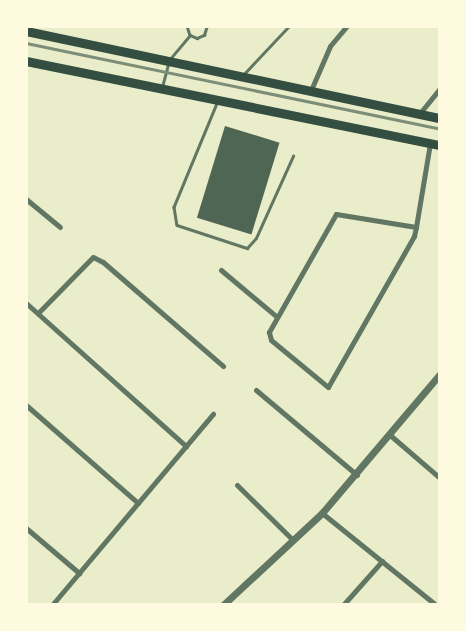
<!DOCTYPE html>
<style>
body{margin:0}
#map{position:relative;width:466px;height:631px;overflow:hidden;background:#e9edc9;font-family:"Roboto Condensed",sans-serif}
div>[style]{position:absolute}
.building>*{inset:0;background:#4f6655;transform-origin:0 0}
.service>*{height:2.5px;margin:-1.25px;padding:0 1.25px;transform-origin:1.25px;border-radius:1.25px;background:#617663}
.minor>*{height:5px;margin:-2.5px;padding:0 2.5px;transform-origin:2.5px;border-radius:2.5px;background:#617663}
.tertiary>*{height:7px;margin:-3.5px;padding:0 3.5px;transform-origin:3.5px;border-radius:3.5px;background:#617663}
.primary>*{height:9px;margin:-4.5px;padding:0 4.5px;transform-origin:4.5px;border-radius:4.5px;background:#344e41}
.rail>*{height:3px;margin:-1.5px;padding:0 1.5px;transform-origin:1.5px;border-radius:1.5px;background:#7c8e77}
span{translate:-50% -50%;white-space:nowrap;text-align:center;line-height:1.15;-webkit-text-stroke:5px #fefae0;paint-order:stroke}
.frame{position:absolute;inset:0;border:28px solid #fefae0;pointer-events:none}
</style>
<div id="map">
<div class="building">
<i style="left:225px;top:126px;width:57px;height:96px;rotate:17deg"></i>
</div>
<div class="service">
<i style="left:187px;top:26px;width:9px;rotate:72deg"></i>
<i style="left:190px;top:35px;width:8px;rotate:23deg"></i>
<i style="left:197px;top:38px;width:8px;rotate:-23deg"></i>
<i style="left:204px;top:35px;width:9px;rotate:-72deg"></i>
<i style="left:170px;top:59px;width:31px;rotate:-50deg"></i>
<i style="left:243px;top:75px;width:67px;rotate:-46.8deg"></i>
<i style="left:162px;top:87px;width:24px;rotate:-75deg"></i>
<i style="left:218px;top:101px;width:115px;rotate:112.5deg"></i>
<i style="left:174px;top:207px;width:18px;rotate:81deg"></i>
<i style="left:177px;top:225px;width:74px;rotate:18.2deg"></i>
<i style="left:247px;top:248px;width:13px;rotate:-48deg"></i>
<i style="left:256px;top:238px;width:90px;rotate:-65.7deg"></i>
</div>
<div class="minor">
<i style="left:311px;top:90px;width:48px;rotate:-66.6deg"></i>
<i style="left:330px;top:46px;width:26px;rotate:-50deg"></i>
<i style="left:420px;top:113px;width:32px;rotate:-51deg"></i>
<i style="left:26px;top:199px;width:44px;rotate:39.5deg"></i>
<i style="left:416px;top:227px;width:81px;rotate:-170.8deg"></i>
<i style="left:336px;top:214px;width:136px;rotate:119.6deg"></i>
<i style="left:269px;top:332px;width:8px;rotate:76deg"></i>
<i style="left:271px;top:340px;width:74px;rotate:39.5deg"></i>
<i style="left:328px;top:387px;width:174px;rotate:-60.3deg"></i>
<i style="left:414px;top:236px;width:9px;rotate:-77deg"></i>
<i style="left:416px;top:227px;width:85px;rotate:-80.5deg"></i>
<i style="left:221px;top:270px;width:73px;rotate:40deg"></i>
<i style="left:26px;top:303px;width:215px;rotate:41.8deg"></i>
<i style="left:38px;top:313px;width:78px;rotate:-45.5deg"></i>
<i style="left:93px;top:257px;width:11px;rotate:27deg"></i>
<i style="left:103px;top:262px;width:159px;rotate:40.9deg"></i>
<i style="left:256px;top:390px;width:132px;rotate:40.1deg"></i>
<i style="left:26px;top:405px;width:149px;rotate:41.2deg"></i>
<i style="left:390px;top:435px;width:66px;rotate:40.7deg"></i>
<i style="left:237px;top:485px;width:78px;rotate:44.5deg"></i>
<i style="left:322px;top:513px;width:146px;rotate:38.9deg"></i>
<i style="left:26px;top:528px;width:70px;rotate:40.3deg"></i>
<i style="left:52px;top:605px;width:250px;rotate:-49.9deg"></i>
<i style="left:343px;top:605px;width:59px;rotate:-48.4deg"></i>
</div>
<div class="tertiary">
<i style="left:223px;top:605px;width:135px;rotate:-42.9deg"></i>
<i style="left:322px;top:513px;width:182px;rotate:-49.7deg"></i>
</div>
<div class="primary">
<i style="left:26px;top:31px;width:423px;rotate:11.9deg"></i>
<i style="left:26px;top:61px;width:422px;rotate:11.5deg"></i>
</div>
<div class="rail">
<i style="left:26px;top:43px;width:423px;rotate:11.7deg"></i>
</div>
<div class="frame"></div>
</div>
